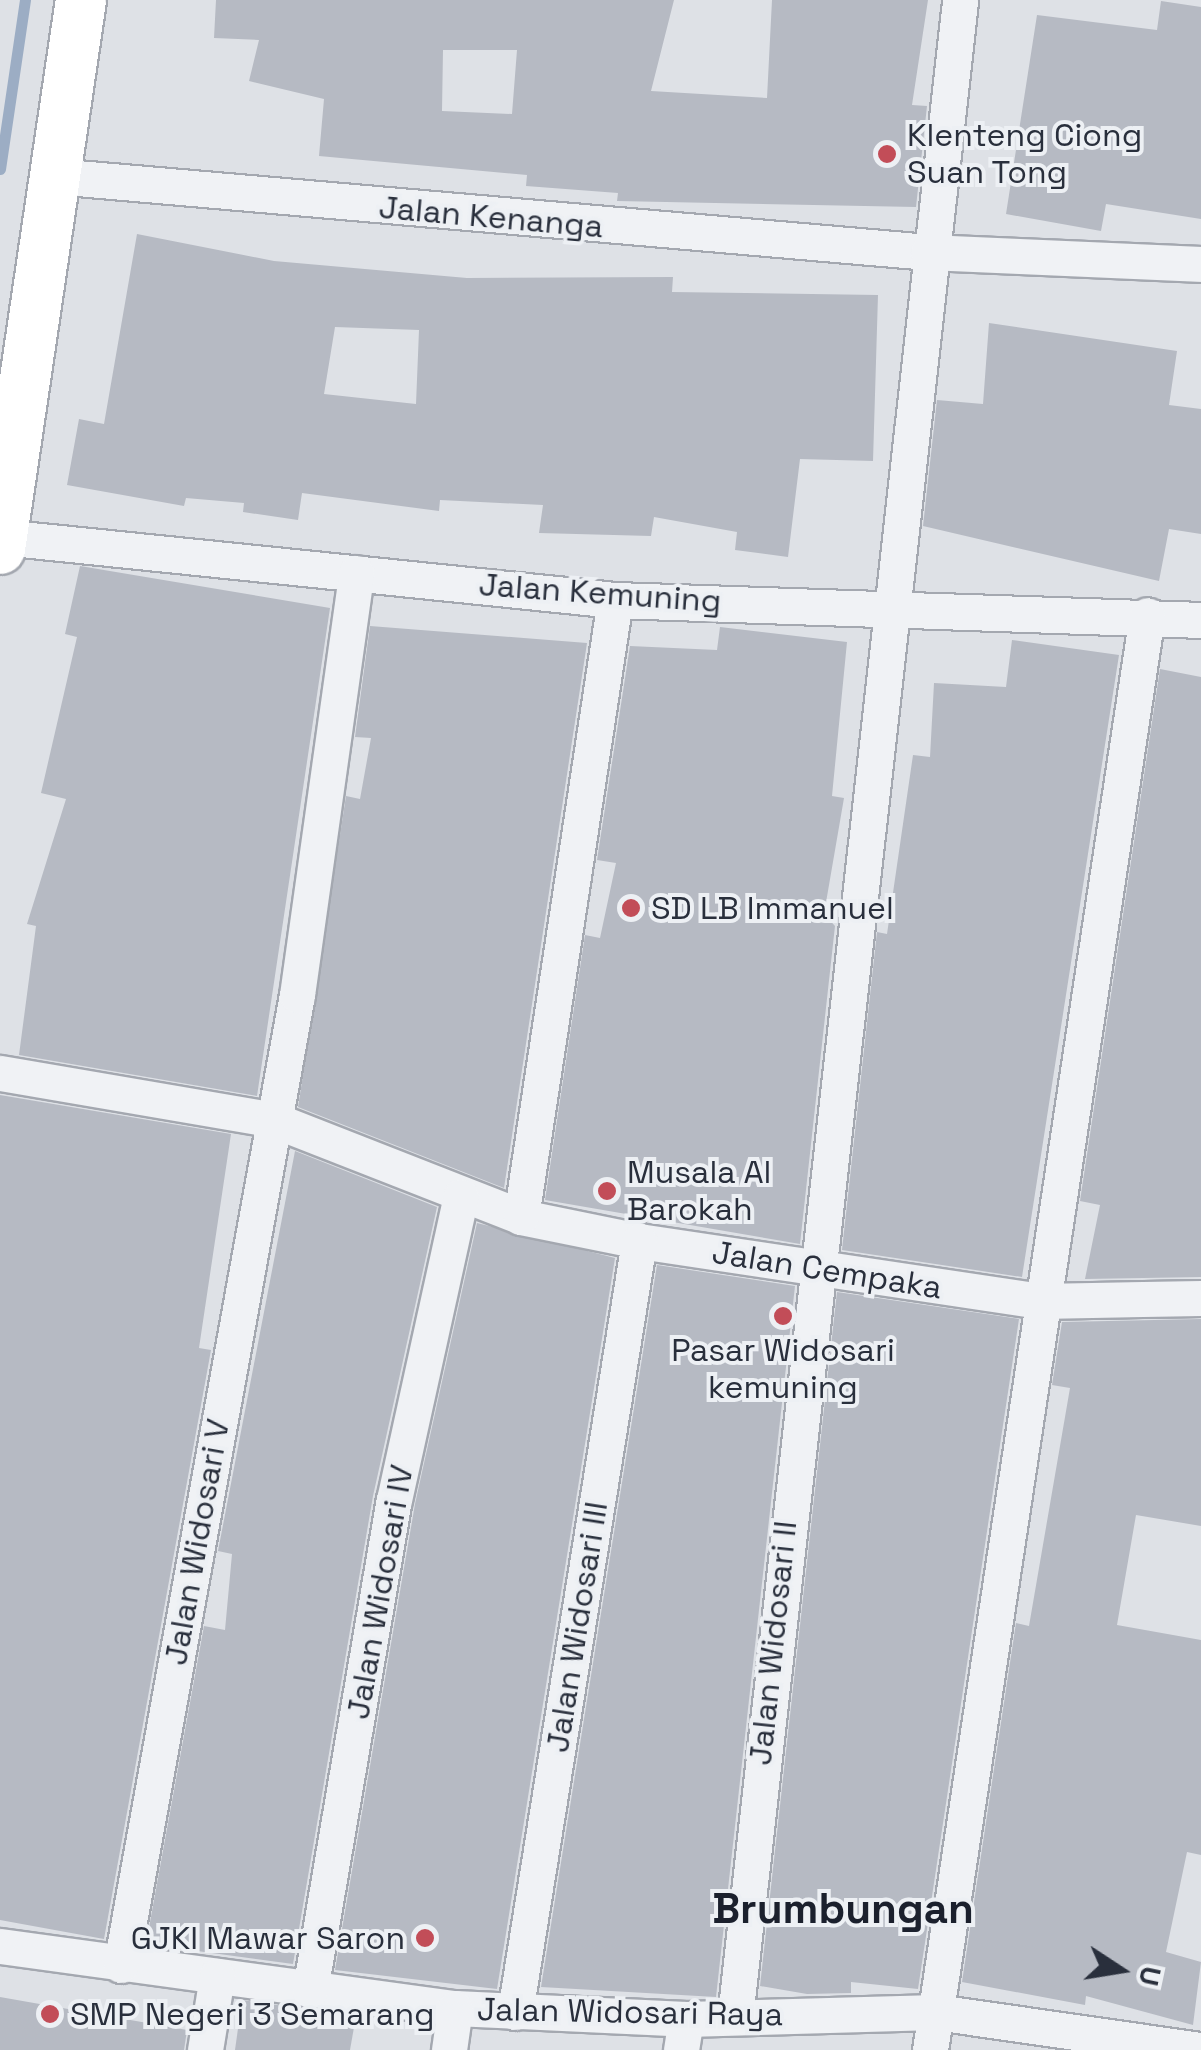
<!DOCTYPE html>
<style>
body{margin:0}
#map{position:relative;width:1201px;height:2050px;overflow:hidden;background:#dee1e6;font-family:"Space Grotesk",sans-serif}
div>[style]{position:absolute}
.stream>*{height:11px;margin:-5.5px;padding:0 5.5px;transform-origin:5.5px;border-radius:5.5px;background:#9cadc4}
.building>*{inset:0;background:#b6bac3}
.roads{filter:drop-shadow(2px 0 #a4a8b0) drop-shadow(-2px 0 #a4a8b0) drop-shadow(0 2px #a4a8b0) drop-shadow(0 -2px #a4a8b0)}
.street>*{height:35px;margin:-17.5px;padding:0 17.5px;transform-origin:17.5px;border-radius:17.5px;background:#f0f2f5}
.secondary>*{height:50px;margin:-25px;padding:0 25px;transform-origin:25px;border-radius:25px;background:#fff}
.dots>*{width:28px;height:28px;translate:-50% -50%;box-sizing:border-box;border:5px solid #edf0f4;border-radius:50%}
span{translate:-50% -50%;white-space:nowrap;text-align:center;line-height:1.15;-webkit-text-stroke:8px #edf0f4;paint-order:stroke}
.poi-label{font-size:32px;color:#292f3c}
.left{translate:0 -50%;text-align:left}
.right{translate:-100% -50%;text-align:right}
.street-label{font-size:32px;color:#292f3c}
.district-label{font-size:42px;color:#1b202d;font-weight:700}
.north{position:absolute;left:1071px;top:1920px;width:100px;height:100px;-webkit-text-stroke:8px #edf0f4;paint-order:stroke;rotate:102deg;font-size:28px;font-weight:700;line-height:40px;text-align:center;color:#292f3c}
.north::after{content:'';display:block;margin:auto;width:35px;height:45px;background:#292f3c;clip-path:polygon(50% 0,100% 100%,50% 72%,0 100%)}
</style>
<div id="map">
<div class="stream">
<i style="left:0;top:169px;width:171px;rotate:-81.6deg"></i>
</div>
<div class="building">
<i style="clip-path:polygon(evenodd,216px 0,674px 0,651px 91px,767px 98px,772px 0,928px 0,912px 105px,927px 106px,916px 207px,617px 201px,618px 193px,526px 186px,527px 175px,319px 156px,324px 99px,249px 81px,259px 40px,214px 38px,216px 0,443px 50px,517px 50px,512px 114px,442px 111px,443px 50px)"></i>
<i style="clip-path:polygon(1161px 1px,1201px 7px,1201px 219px,1106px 204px,1101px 231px,1006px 214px,1037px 15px,1157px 30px)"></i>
<i style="clip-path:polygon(evenodd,137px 234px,274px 261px,467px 278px,673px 277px,672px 292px,878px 295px,873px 461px,800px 459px,788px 557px,735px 550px,737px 532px,654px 517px,651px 536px,539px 533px,543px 505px,440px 500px,439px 511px,302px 493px,298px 520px,243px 512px,244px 503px,186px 498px,184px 506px,67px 485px,79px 419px,104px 424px,137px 234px,335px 327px,419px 330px,416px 404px,324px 394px,335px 327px)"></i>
<i style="clip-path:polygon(989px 323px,1177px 351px,1169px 405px,1201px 409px,1201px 534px,1169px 529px,1159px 581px,923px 526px,937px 400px,983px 404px)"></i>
<i style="clip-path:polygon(80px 566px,330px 608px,257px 1096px,19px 1055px,36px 926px,27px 924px,66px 799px,41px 793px,77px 637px,65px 634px)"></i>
<i style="clip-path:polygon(370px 626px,587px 643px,504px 1188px,298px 1107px,346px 796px,360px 799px,371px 738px,355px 737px)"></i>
<i style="clip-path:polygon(720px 627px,847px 642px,832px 796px,844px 798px,824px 914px,835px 926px,800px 1244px,545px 1200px,585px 935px,600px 938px,616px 863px,597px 860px,630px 646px,717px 650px)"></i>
<i style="clip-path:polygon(1012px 640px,1119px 655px,1022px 1277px,842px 1250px,877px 932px,887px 934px,913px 755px,930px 757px,934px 683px,1006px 687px)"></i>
<i style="clip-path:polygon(1160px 669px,1201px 677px,1201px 1277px,1085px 1279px,1100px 1205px,1080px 1201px)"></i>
<i style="clip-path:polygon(0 1095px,231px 1134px,199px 1348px,211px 1350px,104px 1939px,0 1920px)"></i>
<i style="clip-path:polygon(295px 1151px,437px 1207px,373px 1496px,293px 1964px,146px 1944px,204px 1626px,225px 1630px,232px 1554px,218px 1551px)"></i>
<i style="clip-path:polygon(477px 1223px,615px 1258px,497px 1989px,335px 1970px,415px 1504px)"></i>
<i style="clip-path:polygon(657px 1265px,795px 1286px,716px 1997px,541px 1987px)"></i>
<i style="clip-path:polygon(837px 1292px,1019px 1319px,918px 1989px,851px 1982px,851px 1993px,807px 1994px,760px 1986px)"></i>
<i style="clip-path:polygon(1201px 1319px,1201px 1526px,1136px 1515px,1117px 1625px,1201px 1640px,1201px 1855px,1187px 1852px,1166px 1952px,1201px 1962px,1193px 2025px,1086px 1996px,1085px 2005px,962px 1982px,1016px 1623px,1029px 1626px,1070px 1388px,1052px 1385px,1062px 1322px)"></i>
<i style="clip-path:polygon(0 1997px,187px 2030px,184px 2050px,0 2050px)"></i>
<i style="clip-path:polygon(242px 2000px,356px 2016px,350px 2050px,235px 2050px)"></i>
</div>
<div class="roads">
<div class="street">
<i style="left:54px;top:176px;width:877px;rotate:4.97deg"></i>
<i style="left:928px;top:252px;width:273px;rotate:2.5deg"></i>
<i style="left:2px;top:537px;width:616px;rotate:5.87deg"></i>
<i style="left:615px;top:600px;width:586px;rotate:1.95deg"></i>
<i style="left:0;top:1073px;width:278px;rotate:9.7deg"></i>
<i style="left:274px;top:1120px;width:265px;rotate:21.4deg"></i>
<i style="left:521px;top:1217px;width:120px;rotate:11.5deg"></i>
<i style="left:639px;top:1241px;width:405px;rotate:8.5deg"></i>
<i style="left:1040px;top:1301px;width:161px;rotate:-1.1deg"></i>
<i style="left:521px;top:1217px;width:624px;rotate:-81.34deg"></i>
<i style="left:0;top:1946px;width:459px;rotate:7.8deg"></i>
<i style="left:455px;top:2008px;width:231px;rotate:2.7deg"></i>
<i style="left:686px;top:2019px;width:250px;rotate:-1.6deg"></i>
<i style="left:936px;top:2012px;width:268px;rotate:8.2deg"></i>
<i style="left:121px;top:1965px;width:986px;rotate:-79.72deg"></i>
<i style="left:297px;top:995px;width:426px;rotate:-82deg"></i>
<i style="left:310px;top:1990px;width:497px;rotate:-80.3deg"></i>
<i style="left:394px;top:1500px;width:311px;rotate:-77.6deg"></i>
<i style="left:515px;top:2012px;width:781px;rotate:-80.86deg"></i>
<i style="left:735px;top:2017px;width:2030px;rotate:-83.63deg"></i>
<i style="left:205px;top:2050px;width:75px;rotate:-80.8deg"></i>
<i style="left:449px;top:2050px;width:42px;rotate:-81.9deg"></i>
<i style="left:681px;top:2050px;width:31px;rotate:-81deg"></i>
<i style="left:930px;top:2050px;width:1451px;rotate:-81.4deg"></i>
</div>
<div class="secondary">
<i style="left:0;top:549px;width:555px;rotate:-81.61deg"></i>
</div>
</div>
<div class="dots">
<i style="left:887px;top:154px;background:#c24d58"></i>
<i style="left:631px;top:908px;background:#c24d58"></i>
<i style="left:607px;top:1191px;background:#c24d58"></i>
<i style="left:783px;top:1316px;background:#c24d58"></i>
<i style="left:425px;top:1938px;background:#c24d58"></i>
<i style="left:50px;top:2014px;background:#c24d58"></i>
</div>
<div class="poi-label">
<span class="left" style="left:907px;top:154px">Klenteng Ciong<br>Suan Tong</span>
<span class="left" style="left:651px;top:908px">SD LB Immanuel</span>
<span class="left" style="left:627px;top:1191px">Musala Al<br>Barokah</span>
<span style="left:783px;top:1369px">Pasar Widosari<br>kemuning</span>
<span class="right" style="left:405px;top:1938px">GJKI Mawar Saron</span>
<span class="left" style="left:70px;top:2014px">SMP Negeri 3 Semarang</span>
</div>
<div class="street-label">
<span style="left:491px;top:217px;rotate:5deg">Jalan Kenanga</span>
<span style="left:600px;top:593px;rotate:4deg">Jalan Kemuning</span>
<span style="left:827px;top:1270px;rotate:9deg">Jalan Cempaka</span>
<span style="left:197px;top:1542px;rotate:-80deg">Jalan Widosari V</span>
<span style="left:380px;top:1592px;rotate:-80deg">Jalan Widosari IV</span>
<span style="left:577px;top:1627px;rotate:-81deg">Jalan Widosari III</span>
<span style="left:773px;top:1643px;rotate:-84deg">Jalan Widosari II</span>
<span style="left:630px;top:2012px;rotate:1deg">Jalan Widosari Raya</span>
</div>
<div class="district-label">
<span style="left:843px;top:1909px">Brumbungan</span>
</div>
<div class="north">U</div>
</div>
